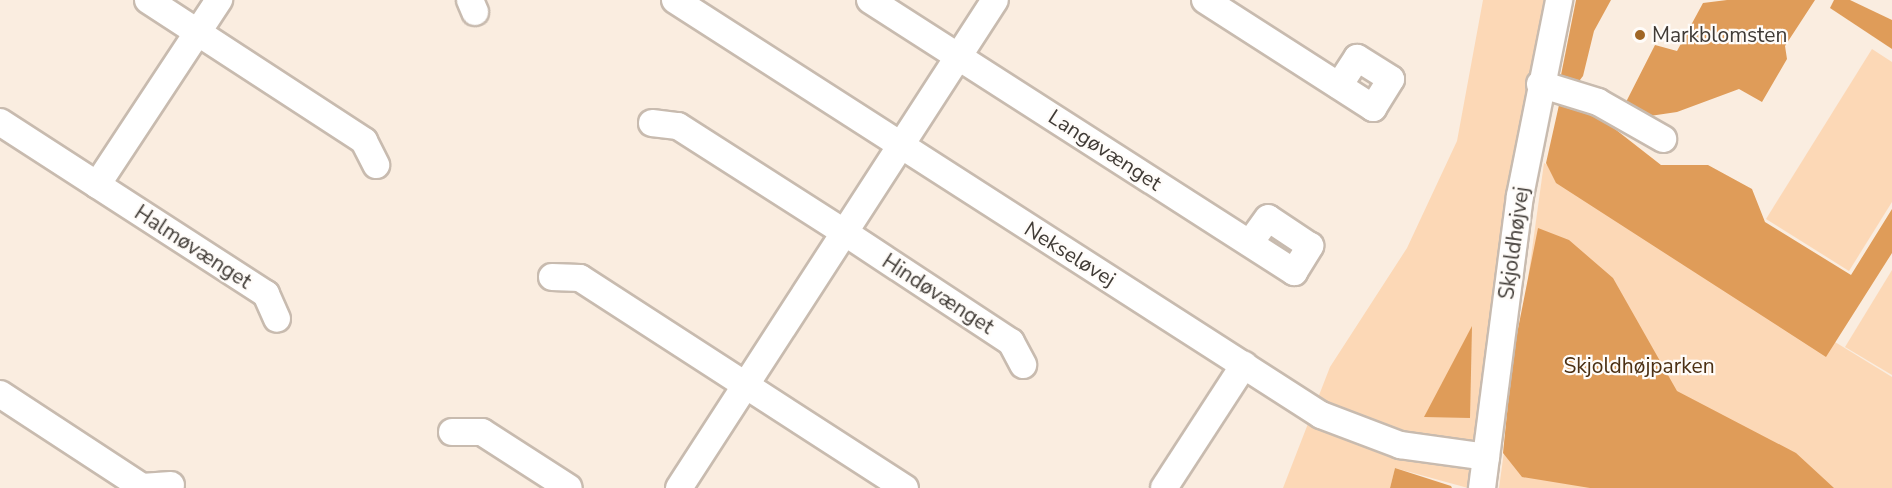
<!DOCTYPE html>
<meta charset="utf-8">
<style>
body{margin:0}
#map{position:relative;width:1892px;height:488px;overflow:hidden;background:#faede0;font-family:"Nunito Sans",sans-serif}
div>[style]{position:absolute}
.green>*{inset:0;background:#fcd8b6}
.forest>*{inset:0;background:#df9c59}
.roads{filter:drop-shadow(2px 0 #c8bbaf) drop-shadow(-2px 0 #c8bbaf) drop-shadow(0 2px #c8bbaf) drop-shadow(0 -2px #c8bbaf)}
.minor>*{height:26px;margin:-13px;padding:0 13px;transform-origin:13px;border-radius:13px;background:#fff}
.dots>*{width:16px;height:16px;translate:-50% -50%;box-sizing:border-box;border:3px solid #fffcf9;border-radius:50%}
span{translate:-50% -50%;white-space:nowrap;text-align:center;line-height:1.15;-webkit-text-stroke:4.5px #fffcf9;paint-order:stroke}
.poi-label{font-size:21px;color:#403b36}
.left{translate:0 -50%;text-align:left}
.street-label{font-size:21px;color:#403b36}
.park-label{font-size:21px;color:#4c3013}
</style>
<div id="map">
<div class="green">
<i style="clip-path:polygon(1483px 0,1574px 0,1468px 488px,1395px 468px,1390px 488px,1283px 488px,1330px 367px,1407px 248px,1457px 141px)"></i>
<i style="clip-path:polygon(1872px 49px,1892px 62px,1892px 202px,1849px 271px,1766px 219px)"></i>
<i style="clip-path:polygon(1544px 163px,1892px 377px,1892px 488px,1499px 488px)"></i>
<i style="clip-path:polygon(1892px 270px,1892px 375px,1845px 347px)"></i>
</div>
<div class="forest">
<i style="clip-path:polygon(1576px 0,1611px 0,1594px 31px,1583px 76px,1573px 89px,1559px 85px)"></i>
<i style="clip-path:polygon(1727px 0,1815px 0,1785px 46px,1787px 59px,1762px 102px,1739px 89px,1677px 112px,1643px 117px,1629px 109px,1626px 102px,1655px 45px,1677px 51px,1703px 3px)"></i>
<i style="clip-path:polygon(1834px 0,1850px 0,1892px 20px,1892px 49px,1830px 8px)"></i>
<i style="clip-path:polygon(1559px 105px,1588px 108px,1661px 165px,1708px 165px,1752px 189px,1765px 222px,1851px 275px,1892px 209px,1892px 253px,1826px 357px,1556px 183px,1546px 163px)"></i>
<i style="clip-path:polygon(1538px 228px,1569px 240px,1613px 278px,1677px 391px,1796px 453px,1834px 488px,1590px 488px,1522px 477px,1503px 453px,1513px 354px)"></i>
<i style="clip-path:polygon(1472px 326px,1470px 418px,1424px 417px)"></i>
<i style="clip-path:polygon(1395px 468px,1451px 486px,1452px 488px,1390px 488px)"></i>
</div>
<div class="roads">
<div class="minor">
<i style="left:148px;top:0;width:258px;rotate:33.1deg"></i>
<i style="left:364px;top:141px;width:27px;rotate:63deg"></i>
<i style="left:470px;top:0;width:13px;rotate:67deg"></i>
<i style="left:675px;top:0;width:768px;rotate:32.72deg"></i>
<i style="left:1321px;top:415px;width:85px;rotate:20.8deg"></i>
<i style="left:1400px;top:445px;width:87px;rotate:7.9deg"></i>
<i style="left:870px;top:0;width:504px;rotate:32.68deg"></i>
<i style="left:1294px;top:272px;width:31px;rotate:-58deg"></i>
<i style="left:1310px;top:246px;width:50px;rotate:-146.3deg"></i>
<i style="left:1268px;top:218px;width:31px;rotate:126deg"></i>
<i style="left:1205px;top:0;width:200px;rotate:32.7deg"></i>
<i style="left:1373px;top:108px;width:34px;rotate:-58deg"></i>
<i style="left:1391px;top:79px;width:40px;rotate:-148deg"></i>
<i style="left:1357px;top:58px;width:33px;rotate:123deg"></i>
<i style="left:1540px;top:84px;width:61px;rotate:17.2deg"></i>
<i style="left:1598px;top:102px;width:75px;rotate:29.6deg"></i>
<i style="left:0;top:122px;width:317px;rotate:32.9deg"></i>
<i style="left:266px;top:294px;width:27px;rotate:66deg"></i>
<i style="left:652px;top:123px;width:26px;rotate:7deg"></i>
<i style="left:678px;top:126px;width:197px;rotate:32.6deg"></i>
<i style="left:844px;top:232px;width:200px;rotate:33.4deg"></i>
<i style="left:1011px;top:342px;width:26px;rotate:62deg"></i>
<i style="left:97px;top:185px;width:222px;rotate:-56.6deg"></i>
<i style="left:552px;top:277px;width:28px;rotate:2deg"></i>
<i style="left:580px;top:278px;width:387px;rotate:32.9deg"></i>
<i style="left:0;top:394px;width:170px;rotate:33.2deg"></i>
<i style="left:142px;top:487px;width:29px;rotate:-4deg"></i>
<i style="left:452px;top:432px;width:30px"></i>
<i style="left:482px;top:432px;width:103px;rotate:32.8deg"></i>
<i style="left:679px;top:488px;width:581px;rotate:-57.08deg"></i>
<i style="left:1164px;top:488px;width:147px;rotate:-57deg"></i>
<i style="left:1482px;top:488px;width:294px;rotate:-82.6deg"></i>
<i style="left:1520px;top:196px;width:200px;rotate:-78.7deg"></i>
</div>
</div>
<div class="dots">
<i style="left:1640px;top:35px;background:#a06625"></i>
</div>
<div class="poi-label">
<span class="left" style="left:1652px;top:35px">Markblomsten</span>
</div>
<div class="street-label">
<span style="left:1105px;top:150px;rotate:33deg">Langøvænget</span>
<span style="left:1514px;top:243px;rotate:-82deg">Skjoldhøjvej</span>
<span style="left:193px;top:247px;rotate:33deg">Halmøvænget</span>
<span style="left:1070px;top:254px;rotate:32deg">Nekseløvej</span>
<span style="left:938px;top:294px;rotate:33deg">Hindøvænget</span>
</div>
<div class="park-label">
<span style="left:1639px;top:366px">Skjoldhøjparken</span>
</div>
</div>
